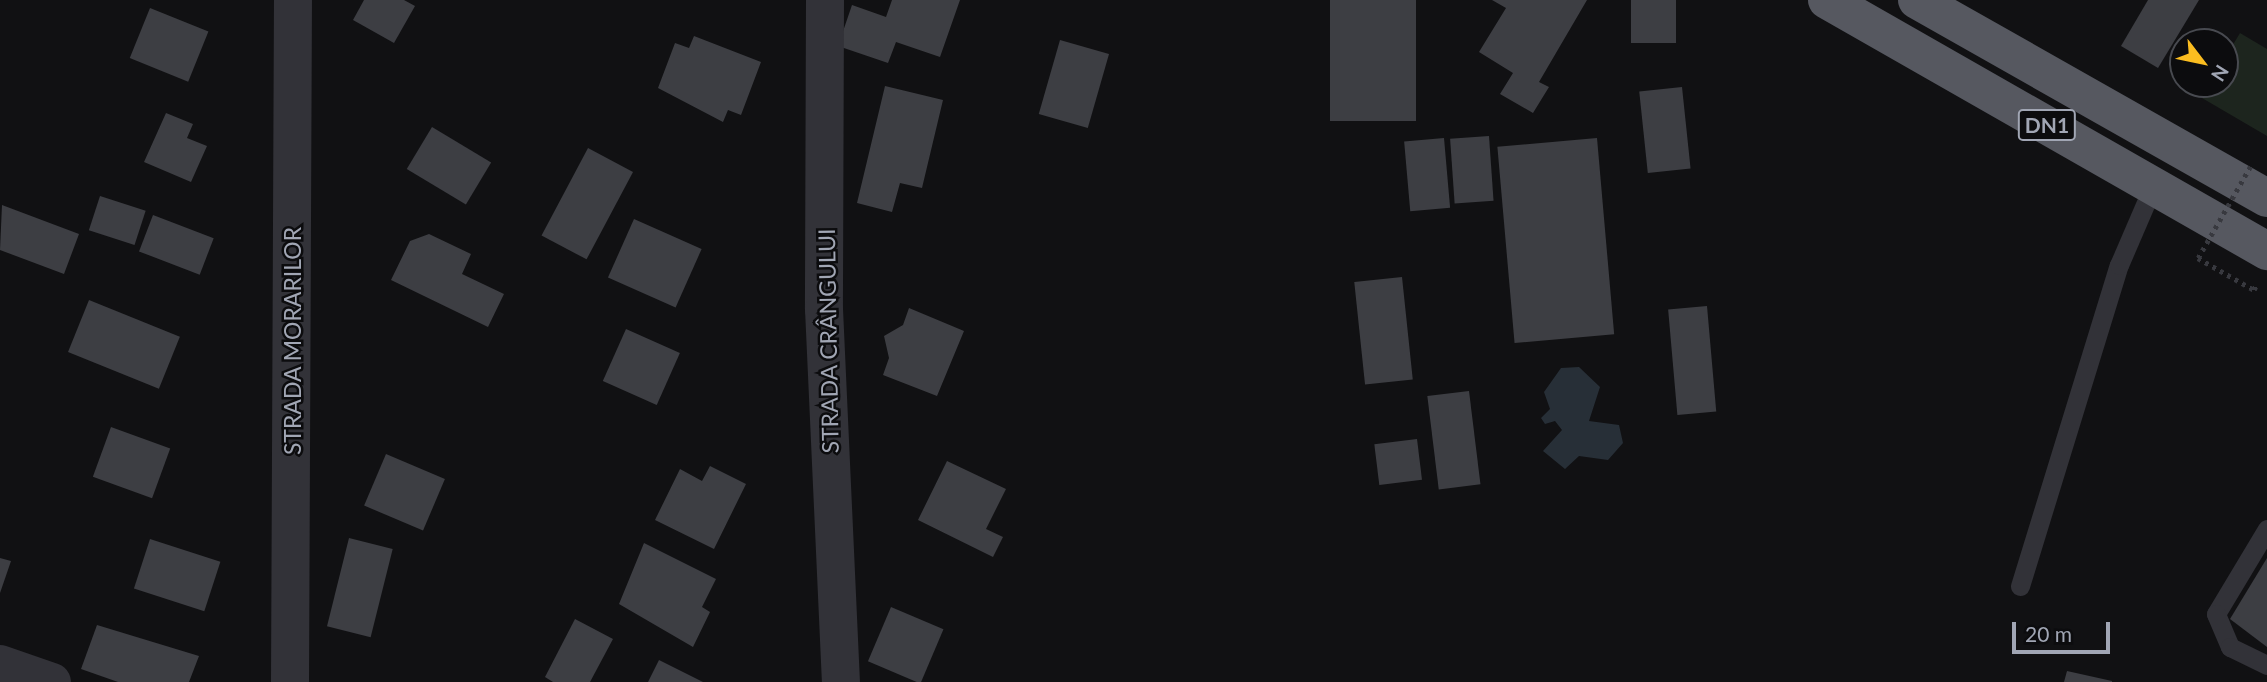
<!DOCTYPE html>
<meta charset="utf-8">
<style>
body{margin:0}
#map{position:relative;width:2267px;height:682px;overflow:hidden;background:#111113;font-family:Lato,sans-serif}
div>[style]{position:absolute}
.green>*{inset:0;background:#1d251e}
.water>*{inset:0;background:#272f37}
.building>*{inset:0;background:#3d3e43;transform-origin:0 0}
.path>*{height:4.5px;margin-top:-2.25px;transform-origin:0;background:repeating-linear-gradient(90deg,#38393f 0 3.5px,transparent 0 8.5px)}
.service>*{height:19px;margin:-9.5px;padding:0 9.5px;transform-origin:9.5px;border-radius:9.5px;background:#323238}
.minor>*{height:38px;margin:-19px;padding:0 19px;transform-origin:19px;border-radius:19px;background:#323238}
.trunk>*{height:38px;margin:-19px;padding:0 19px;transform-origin:19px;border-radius:19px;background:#565860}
.path-bridge>*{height:4.5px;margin-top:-2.25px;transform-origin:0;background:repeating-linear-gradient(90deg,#38393f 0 3.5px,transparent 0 8.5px)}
span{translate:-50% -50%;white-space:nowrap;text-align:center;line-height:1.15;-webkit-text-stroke:5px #0c0c0e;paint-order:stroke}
.shield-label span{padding:2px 5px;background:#0c0c0e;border:2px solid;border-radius:5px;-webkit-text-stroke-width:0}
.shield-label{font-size:21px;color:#a1a6b4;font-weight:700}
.street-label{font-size:23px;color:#a1a6b4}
.north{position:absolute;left:2169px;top:28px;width:70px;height:70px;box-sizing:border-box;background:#0c0c0e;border:2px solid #484a50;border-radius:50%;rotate:122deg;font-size:19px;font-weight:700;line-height:28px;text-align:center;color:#a1a6b4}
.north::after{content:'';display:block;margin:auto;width:24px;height:32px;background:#fbbd20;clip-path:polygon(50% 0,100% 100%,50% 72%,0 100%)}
.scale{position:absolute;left:2012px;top:622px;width:98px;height:32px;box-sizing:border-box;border:4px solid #a1a6b4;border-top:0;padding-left:9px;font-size:21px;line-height:24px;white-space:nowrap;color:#a1a6b4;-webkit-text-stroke:5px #0c0c0e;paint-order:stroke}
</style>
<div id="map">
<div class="green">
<i style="clip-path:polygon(2240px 33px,2267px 49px,2267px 136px,2202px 98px,2210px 84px,2225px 84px,2225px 58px)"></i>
</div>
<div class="water">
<i style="clip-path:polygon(1579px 367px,1600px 387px,1589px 421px,1619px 425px,1623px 443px,1608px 460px,1579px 456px,1565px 469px,1543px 451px,1562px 430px,1555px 421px,1545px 424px,1541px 418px,1550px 409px,1544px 392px,1561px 368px)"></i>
</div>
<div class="building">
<i style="clip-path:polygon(364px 0,404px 0,415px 6px,394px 43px,353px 20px)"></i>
<i style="clip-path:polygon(892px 0,960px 0,940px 57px,896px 42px,888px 63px,838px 46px,852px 5px,886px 17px)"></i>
<i style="left:1330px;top:0;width:86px;height:121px"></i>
<i style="clip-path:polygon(1492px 0,1587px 0,1539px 82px,1549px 87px,1533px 113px,1500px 94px,1513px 73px,1479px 52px,1506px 8px)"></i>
<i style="left:1631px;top:0;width:45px;height:43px"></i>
<i style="clip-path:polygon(2148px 0,2199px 0,2158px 68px,2121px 46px)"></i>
<i style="left:150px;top:8px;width:63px;height:54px;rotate:22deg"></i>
<i style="clip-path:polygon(694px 36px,761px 62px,741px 115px,728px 110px,723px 122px,658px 88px,675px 43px,689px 48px)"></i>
<i style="left:1060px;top:40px;width:51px;height:77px;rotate:16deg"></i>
<i style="clip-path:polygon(885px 86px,943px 100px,922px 188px,900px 183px,892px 212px,857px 203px)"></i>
<i style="left:1682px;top:87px;width:82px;height:43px;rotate:84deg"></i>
<i style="clip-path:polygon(166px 113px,193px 124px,187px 138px,207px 146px,191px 182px,144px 162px)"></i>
<i style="left:432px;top:127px;width:69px;height:49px;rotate:31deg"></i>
<i style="left:1489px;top:136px;width:65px;height:39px;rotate:86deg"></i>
<i style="left:1444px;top:138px;width:70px;height:40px;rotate:85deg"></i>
<i style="left:1597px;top:138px;width:197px;height:100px;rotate:85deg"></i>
<i style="left:588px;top:148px;width:51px;height:99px;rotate:28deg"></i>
<i style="left:100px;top:196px;width:48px;height:36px;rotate:18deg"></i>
<i style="clip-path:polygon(2px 205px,79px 234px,64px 274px,0 250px)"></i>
<i style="left:153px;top:215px;width:65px;height:39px;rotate:21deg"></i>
<i style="left:634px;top:219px;width:74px;height:64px;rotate:24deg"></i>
<i style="clip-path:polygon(429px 234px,471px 254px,462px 274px,504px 294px,488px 327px,391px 280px,410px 241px)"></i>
<i style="left:1402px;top:277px;width:103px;height:48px;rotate:84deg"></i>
<i style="left:89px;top:300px;width:98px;height:56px;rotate:22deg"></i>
<i style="left:1707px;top:306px;width:106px;height:39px;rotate:85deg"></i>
<i style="clip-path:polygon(909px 308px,964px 331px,937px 396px,883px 375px,889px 358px,884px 336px,903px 325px)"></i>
<i style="left:626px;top:329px;width:59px;height:57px;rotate:24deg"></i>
<i style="left:1469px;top:391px;width:94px;height:42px;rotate:83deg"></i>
<i style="left:111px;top:427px;width:63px;height:53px;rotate:20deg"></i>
<i style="left:1417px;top:439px;width:41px;height:43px;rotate:83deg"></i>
<i style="left:386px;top:454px;width:64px;height:56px;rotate:23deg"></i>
<i style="clip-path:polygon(947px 461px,1006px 489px,986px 529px,1003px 537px,993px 557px,918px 520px)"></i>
<i style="clip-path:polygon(710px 466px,746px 484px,714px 549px,655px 520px,680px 469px,702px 481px)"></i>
<i style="left:349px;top:538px;width:45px;height:91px;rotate:14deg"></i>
<i style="left:150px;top:539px;width:74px;height:52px;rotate:18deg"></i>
<i style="clip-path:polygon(644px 543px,716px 579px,702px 607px,710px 612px,693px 647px,619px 604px)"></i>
<i style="clip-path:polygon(0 558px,11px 561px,0 593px)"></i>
<i style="clip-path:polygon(2267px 558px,2267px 647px,2230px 619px)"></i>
<i style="left:891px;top:607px;width:57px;height:59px;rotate:23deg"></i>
<i style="clip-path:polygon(575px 619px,613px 639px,590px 682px,553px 682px,545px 677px)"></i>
<i style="clip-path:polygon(97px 625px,199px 656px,189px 682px,118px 682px,81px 669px)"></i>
<i style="clip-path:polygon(659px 660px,703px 682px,648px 682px)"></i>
<i style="clip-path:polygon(2067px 671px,2112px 681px,2112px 682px,2064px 682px)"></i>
</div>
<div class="path">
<i style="left:2198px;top:258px;width:64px;rotate:29.7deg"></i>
<i style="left:2254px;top:290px;width:5px;rotate:-68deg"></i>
</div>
<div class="service">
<i style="left:2267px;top:529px;width:99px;rotate:121deg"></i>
<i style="left:2216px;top:614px;width:36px;rotate:67deg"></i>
<i style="left:2230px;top:647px;width:41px;rotate:25.9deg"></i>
<i style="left:2020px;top:586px;width:336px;rotate:-72.9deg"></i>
<i style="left:2119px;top:265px;width:86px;rotate:-66.7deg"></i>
</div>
<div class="minor">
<i style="left:825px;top:0;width:309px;rotate:90.2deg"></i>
<i style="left:824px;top:309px;width:373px;rotate:87.4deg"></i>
<i style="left:0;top:664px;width:55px;rotate:19.1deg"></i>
<i style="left:290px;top:682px;width:682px;rotate:-89.75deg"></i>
</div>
<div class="trunk">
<i style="left:1827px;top:0;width:507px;rotate:29.7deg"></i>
<i style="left:1917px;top:0;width:402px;rotate:29.5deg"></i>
</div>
<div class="path-bridge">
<i style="left:2198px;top:258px;width:107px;rotate:-60.3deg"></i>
</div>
<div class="shield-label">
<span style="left:2047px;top:125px">DN1</span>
</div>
<div class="street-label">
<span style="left:292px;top:341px;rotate:-90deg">STRADA MORARILOR</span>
<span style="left:828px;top:341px;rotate:-91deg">STRADA CRÂNGULUI</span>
</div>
<div class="north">N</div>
<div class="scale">20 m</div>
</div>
